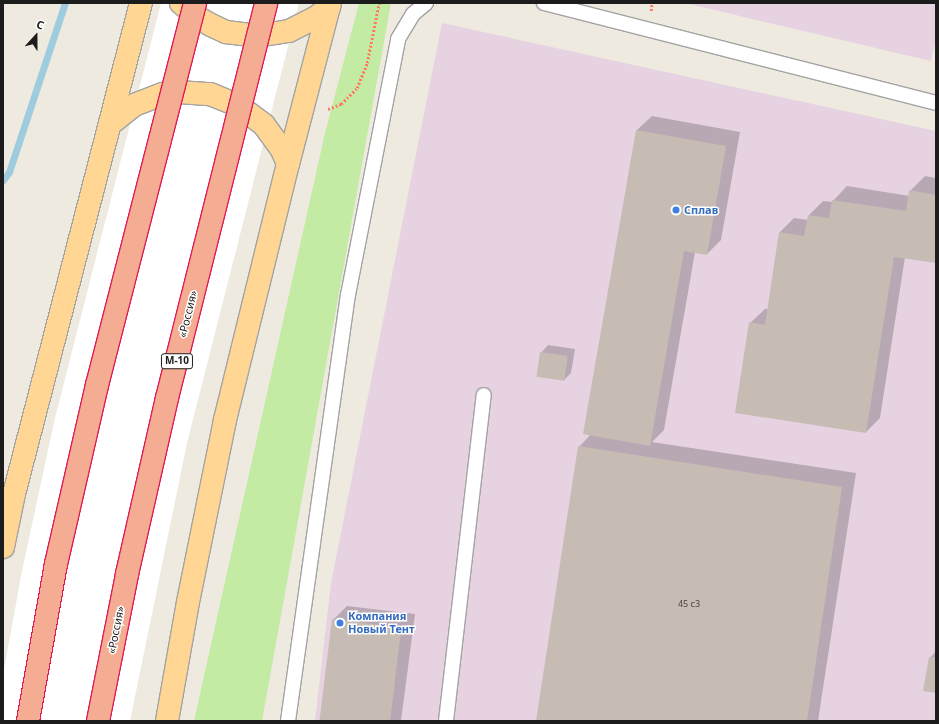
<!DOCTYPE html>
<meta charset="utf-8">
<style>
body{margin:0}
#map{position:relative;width:939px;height:724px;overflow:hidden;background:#eeeae0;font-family:"Noto Sans",sans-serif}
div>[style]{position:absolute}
.industrial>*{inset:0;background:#e7d2e2}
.grass>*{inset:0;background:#c3eba3}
.pier>*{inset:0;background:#fff}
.shadow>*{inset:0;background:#0003}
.stream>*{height:7px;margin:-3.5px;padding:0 3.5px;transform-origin:3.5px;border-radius:3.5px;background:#9eccde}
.building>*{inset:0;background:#c6bcb4;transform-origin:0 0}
.path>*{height:2.5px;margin-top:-1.25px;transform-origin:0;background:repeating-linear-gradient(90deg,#ff7860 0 2px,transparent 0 4px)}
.roads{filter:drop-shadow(1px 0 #a3a3a3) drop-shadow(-1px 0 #a3a3a3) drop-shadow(0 1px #a3a3a3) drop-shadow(0 -1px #a3a3a3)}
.service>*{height:14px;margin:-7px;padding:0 7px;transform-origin:7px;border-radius:7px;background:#fff}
.primary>*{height:22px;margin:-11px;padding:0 11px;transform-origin:11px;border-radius:11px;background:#ffd694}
.bridges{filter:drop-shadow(1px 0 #de1b54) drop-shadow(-1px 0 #de1b54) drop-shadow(0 1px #de1b54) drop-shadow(0 -1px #de1b54)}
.trunk-bridge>*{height:22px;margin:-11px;padding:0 11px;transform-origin:11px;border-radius:11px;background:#f4ac92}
.dots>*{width:11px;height:11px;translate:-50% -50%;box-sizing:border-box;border:2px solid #fff;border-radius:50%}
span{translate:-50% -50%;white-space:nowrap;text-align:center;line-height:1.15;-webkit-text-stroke:3px #fff;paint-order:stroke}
.number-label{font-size:9px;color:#464442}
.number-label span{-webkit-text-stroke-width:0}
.shield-label span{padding:1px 3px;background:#fff;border:1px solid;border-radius:3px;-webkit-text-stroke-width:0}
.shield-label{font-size:10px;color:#1c1c1c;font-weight:700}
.shop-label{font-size:11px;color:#366cbe;font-weight:700}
.left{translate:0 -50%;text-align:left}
.street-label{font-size:11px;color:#1c1c1c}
.frame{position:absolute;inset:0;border:4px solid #1c1c1c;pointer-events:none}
.north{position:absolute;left:16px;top:16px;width:40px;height:40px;-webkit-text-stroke:3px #fff;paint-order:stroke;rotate:21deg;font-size:11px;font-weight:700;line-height:16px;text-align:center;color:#1c1c1c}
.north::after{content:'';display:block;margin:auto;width:14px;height:18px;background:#1c1c1c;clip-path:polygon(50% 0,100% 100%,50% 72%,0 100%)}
</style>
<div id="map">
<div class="industrial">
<i style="clip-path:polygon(685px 3px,936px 3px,936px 39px,931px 61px)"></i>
<i style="clip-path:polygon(442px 23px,936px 131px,936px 721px,315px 721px,331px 583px)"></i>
</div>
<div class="grass">
<i style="clip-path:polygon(359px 3px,391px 3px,262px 721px,194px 721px,325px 133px)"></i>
</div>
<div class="pier">
<i style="clip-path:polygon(161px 3px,299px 3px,187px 443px,130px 721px,3px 721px,3px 675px,22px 571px,55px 418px)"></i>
</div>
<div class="shadow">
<i style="clip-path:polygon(652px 116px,740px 132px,721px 240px,707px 254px,695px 252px,664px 430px,652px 442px,856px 473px,818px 721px,537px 721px,579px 447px,591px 434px,637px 130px)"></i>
<i style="clip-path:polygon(925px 176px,936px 178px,936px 262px,905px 257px,880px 418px,866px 432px,750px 323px,765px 309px,768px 309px,780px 232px,794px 218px,808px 220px,809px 215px,823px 201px,832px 202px,847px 186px,910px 196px,910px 191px)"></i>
<i style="clip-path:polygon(548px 345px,575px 349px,571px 373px,564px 380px,541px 353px)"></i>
<i style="clip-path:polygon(347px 606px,415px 614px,401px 721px,320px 721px,333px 620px)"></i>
<i style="clip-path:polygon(936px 651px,936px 692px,930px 658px)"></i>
</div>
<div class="stream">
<i style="left:3px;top:180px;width:10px;rotate:-53deg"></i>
<i style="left:9px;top:172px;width:178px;rotate:-71.7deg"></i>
</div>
<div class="building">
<i style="clip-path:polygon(636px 130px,726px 146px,707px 255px,684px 251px,650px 446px,583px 434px)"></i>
<i style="clip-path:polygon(909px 190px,936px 195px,936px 263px,894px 257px,866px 433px,735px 413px,749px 322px,765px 325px,779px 232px,804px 236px,808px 215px,829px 218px,832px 200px,906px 211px)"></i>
<i style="left:540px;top:352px;width:28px;height:25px;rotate:8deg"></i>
<i style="clip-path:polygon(578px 446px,842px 487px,807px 721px,536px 721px)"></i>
<i style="left:332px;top:619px;width:70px;height:103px;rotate:7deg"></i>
<i style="clip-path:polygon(929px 657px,936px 658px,936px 693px,923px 691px)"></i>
</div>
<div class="path">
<i style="left:651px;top:11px;width:8px;rotate:-83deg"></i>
<i style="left:328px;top:109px;width:14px;rotate:-21deg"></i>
<i style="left:341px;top:104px;width:23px;rotate:-45deg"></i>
<i style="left:357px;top:88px;width:27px;rotate:-68deg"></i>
<i style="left:367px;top:63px;width:61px;rotate:-78.7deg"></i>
</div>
<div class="roads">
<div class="service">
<i style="left:544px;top:3px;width:405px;rotate:14.3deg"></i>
<i style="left:288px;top:721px;width:430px;rotate:-82deg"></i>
<i style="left:348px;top:295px;width:261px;rotate:-78.9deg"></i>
<i style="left:398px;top:39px;width:29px;rotate:-59deg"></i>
<i style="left:413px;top:14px;width:17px;rotate:-40deg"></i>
<i style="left:446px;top:721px;width:328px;rotate:-83.4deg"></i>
</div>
<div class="primary">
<i style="left:181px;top:3px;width:21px;rotate:41deg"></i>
<i style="left:197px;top:17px;width:16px;rotate:30deg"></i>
<i style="left:211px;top:25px;width:17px;rotate:25deg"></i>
<i style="left:226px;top:32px;width:31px;rotate:7deg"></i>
<i style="left:257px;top:36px;width:32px;rotate:-9deg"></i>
<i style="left:289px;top:31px;width:31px;rotate:-27deg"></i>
<i style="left:317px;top:17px;width:16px;rotate:-40deg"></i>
<i style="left:110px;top:124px;width:31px;rotate:-38deg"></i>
<i style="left:134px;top:105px;width:31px;rotate:-21deg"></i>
<i style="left:163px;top:94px;width:16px;rotate:-7deg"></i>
<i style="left:179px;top:92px;width:31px;rotate:4deg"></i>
<i style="left:210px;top:94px;width:31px;rotate:22deg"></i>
<i style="left:239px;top:106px;width:31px;rotate:37deg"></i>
<i style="left:264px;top:125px;width:31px;rotate:54deg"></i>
<i style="left:282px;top:150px;width:15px;rotate:67deg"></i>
<i style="left:3px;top:547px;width:54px;rotate:-78.3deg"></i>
<i style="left:14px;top:494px;width:507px;rotate:-75.5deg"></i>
<i style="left:167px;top:721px;width:121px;rotate:-80deg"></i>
<i style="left:188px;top:602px;width:186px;rotate:-78.5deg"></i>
<i style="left:225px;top:420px;width:264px;rotate:-76.2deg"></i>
<i style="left:288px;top:164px;width:166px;rotate:-75.4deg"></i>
</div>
</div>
<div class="bridges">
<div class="trunk-bridge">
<i style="left:28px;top:721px;width:159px;rotate:-79.9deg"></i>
<i style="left:56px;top:564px;width:184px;rotate:-77.1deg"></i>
<i style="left:97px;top:385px;width:394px;rotate:-75.6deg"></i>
<i style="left:98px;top:721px;width:150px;rotate:-78.8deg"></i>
<i style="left:127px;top:574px;width:180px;rotate:-77.2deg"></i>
<i style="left:167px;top:398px;width:407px;rotate:-75.9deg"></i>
</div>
</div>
<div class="dots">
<i style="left:676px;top:210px;background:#3f7fe0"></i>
<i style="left:340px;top:623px;background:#3f7fe0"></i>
</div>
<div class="number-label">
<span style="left:689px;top:604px">45 с3</span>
</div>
<div class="shield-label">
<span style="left:177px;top:361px">М-10</span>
</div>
<div class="shop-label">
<span class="left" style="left:684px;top:210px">Сплав</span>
<span class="left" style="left:348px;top:623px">Компания<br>Новый Тент</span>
</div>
<div class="street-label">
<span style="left:188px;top:314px;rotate:-76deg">«Россия»</span>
<span style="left:116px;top:630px;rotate:-79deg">«Россия»</span>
</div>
<div class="frame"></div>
<div class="north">С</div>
</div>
